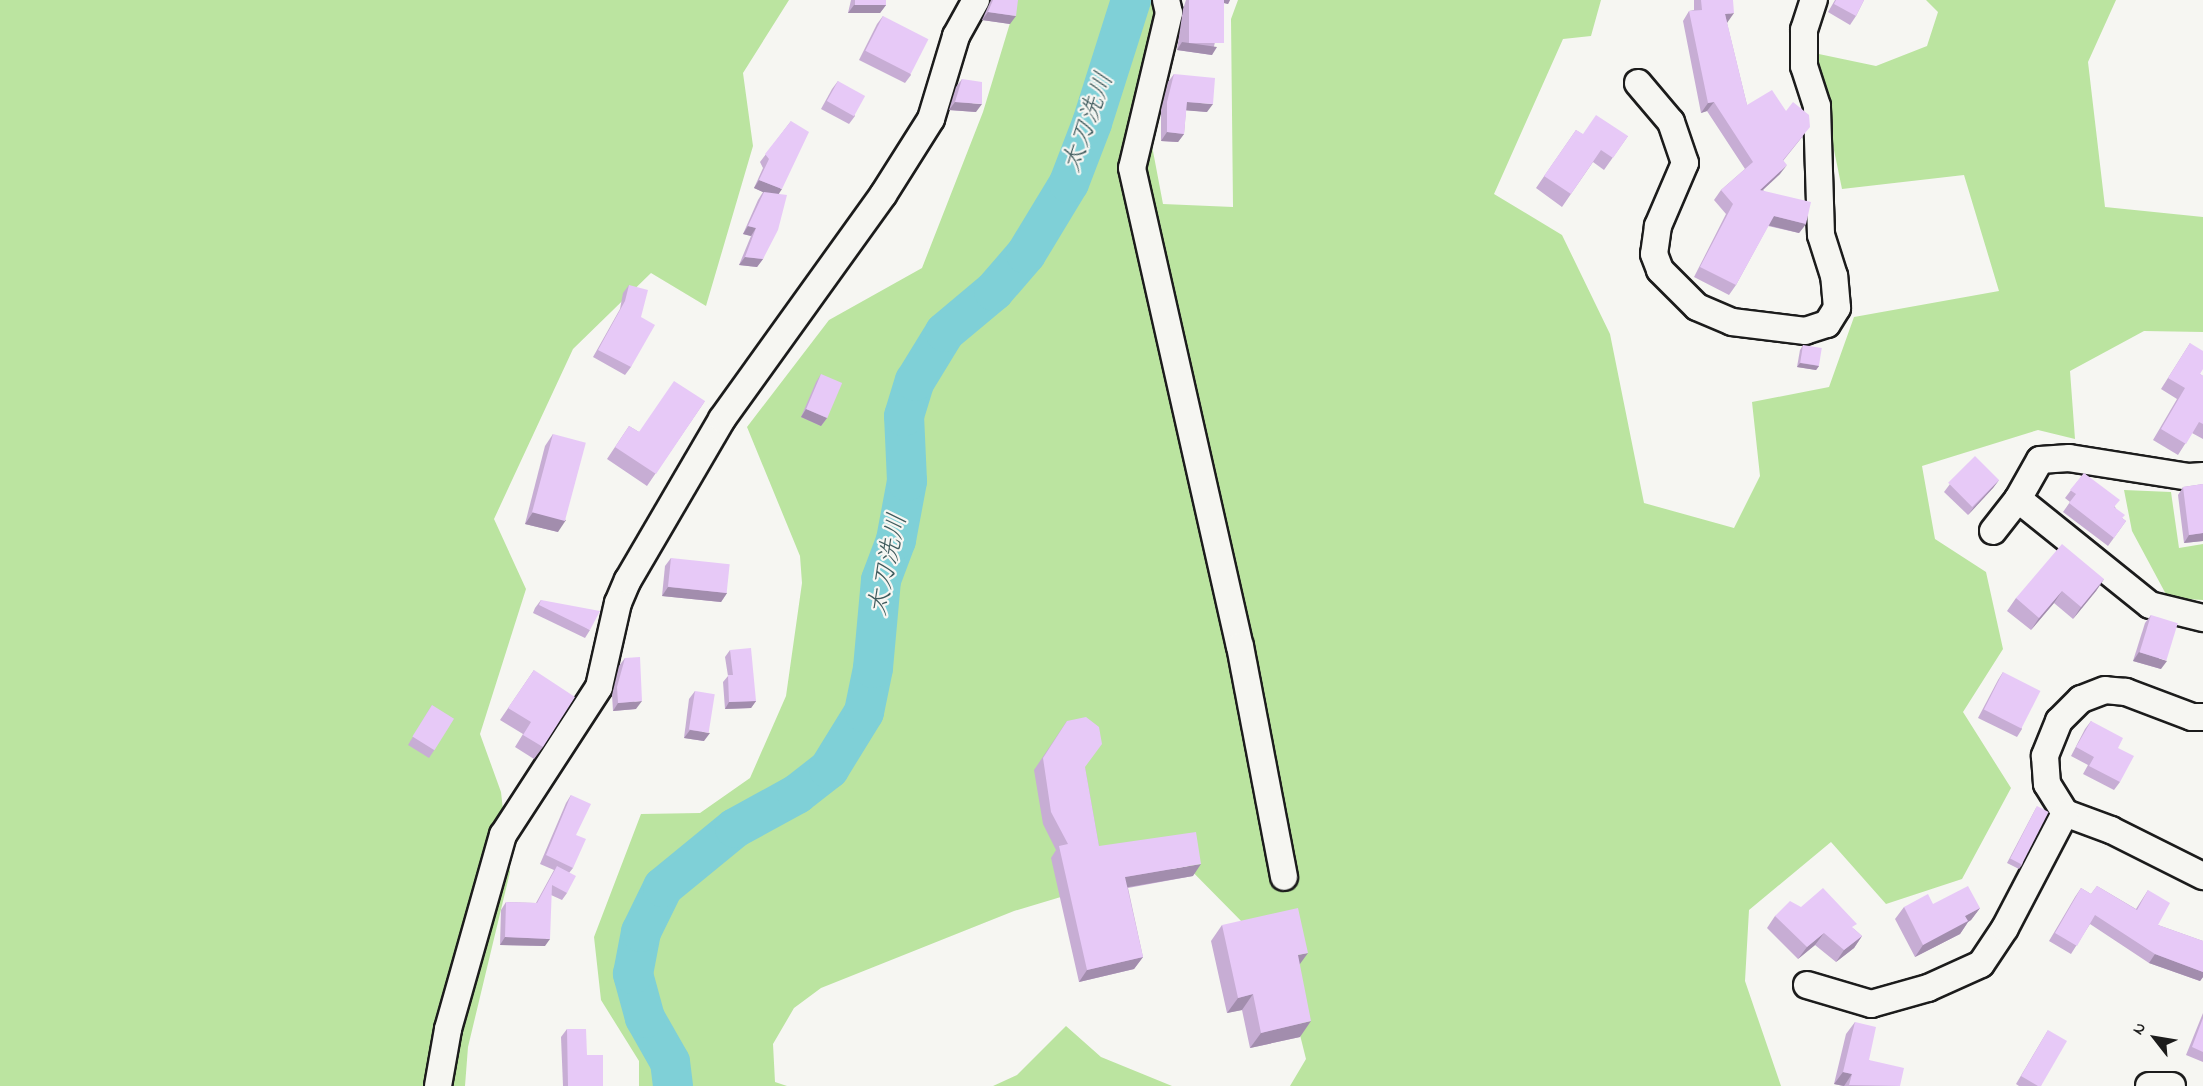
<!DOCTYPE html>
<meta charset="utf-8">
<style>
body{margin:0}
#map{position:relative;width:2203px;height:1086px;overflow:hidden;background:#f6f6f2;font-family:"Indie Flower","Klee One",sans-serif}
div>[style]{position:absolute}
.green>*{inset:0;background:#bbe4a0}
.river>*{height:40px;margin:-20px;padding:0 20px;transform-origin:20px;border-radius:20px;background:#7fd0d7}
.roads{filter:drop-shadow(2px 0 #1c1c1c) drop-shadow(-2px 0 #1c1c1c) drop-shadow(0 2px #1c1c1c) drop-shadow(0 -2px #1c1c1c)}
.minor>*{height:26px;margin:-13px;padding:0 13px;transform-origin:13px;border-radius:13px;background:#f6f6f2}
.wall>*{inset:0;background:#c7add4}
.shaded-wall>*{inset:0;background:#a28dad}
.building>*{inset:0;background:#e7c9f7;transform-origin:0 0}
span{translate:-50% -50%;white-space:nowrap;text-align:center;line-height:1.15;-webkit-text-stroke:4.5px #f6f6f2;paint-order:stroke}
.water-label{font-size:26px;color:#3f5b5d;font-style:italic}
.north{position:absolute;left:2125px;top:1008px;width:60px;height:60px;-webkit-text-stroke:4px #f6f6f2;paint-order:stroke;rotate:301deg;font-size:16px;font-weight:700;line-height:24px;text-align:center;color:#1c1c1c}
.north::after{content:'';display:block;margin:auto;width:21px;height:27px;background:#1c1c1c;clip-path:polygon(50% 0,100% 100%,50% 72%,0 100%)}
</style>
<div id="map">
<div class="green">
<i style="clip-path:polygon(0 0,789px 0,743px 73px,753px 146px,706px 306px,651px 273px,573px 349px,494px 519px,526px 589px,480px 734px,501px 792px,510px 872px,468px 1047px,465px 1086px,0 1086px)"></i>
<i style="clip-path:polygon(1017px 0,1165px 0,1149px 130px,1163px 204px,1233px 207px,1231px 19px,1238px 0,1601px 0,1591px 36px,1563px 39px,1494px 194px,1562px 235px,1610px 334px,1644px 503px,1734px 528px,1760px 476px,1752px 402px,1829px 387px,1854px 317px,1999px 291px,1964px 175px,1842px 189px,1814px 53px,1876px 66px,1927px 46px,1938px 12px,1926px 0,2116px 0,2088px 62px,2105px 207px,2203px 217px,2203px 332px,2144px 331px,2070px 371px,2075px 439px,2038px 430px,1922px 466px,1935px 539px,1986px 572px,2003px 649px,1963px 712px,2011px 788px,1962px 879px,1886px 904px,1831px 842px,1749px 910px,1745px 981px,1781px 1086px,1290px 1086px,1306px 1059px,1292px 1003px,1249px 929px,1173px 852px,1084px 890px,1014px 911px,821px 988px,794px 1008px,773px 1044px,775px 1082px,787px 1086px,639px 1086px,639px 1061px,601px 1000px,594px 937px,641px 814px,700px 813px,750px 778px,786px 696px,802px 583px,800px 556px,747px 427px,829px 320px,922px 268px,983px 112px)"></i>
<i style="clip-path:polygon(2124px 490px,2171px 492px,2179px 548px,2203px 544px,2203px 600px,2168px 598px,2132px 531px)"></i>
<i style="clip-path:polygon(1066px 1026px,1101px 1057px,1172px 1086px,993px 1086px,1017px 1075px)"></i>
</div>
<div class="river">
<i style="left:673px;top:1086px;width:24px;rotate:-97deg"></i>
<i style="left:670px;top:1062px;width:51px;rotate:-119.6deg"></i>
<i style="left:645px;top:1018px;width:46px;rotate:-105.3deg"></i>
<i style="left:633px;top:974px;width:43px;rotate:-79.2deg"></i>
<i style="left:641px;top:932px;width:50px;rotate:-63.9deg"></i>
<i style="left:663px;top:887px;width:93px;rotate:-39.3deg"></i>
<i style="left:735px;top:828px;width:71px;rotate:-28.7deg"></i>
<i style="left:797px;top:794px;width:41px;rotate:-38deg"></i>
<i style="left:829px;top:769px;width:67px;rotate:-58.4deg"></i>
<i style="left:864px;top:712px;width:45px;rotate:-78.4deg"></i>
<i style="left:873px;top:668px;width:88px;rotate:-84.8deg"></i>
<i style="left:881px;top:580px;width:43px;rotate:-69.4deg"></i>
<i style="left:896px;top:540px;width:60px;rotate:-79.4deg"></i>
<i style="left:907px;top:481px;width:65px;rotate:-92.6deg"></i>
<i style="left:904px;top:416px;width:37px;rotate:-73deg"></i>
<i style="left:915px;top:381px;width:57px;rotate:-58.5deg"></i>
<i style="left:945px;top:332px;width:64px;rotate:-39.9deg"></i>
<i style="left:994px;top:291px;width:49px;rotate:-49.1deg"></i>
<i style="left:1026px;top:254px;width:83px;rotate:-58.8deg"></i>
<i style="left:1069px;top:183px;width:64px;rotate:-69deg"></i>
<i style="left:1092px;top:123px;width:129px;rotate:-72.4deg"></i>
</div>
<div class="roads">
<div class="minor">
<i style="left:1166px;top:0;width:13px;rotate:77deg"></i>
<i style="left:1169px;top:13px;width:159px;rotate:103.4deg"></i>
<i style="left:1132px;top:168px;width:490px;rotate:77.3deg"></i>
<i style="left:1240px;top:646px;width:235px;rotate:79.2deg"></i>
<i style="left:1638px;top:83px;width:51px;rotate:49.8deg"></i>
<i style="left:1671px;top:122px;width:43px;rotate:71.1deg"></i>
<i style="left:1685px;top:163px;width:69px;rotate:113.2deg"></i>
<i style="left:1658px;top:226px;width:28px;rotate:98deg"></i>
<i style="left:1654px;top:254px;width:17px;rotate:69deg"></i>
<i style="left:1660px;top:270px;width:52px;rotate:45deg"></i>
<i style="left:1697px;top:307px;width:38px;rotate:23deg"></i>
<i style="left:1732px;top:322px;width:74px;rotate:7deg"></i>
<i style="left:1805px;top:331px;width:23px;rotate:-18deg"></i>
<i style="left:1827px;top:324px;width:19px;rotate:-58deg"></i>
<i style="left:1837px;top:308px;width:32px;rotate:-95deg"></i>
<i style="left:1834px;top:276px;width:43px;rotate:-107.6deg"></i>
<i style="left:1821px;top:235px;width:129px;rotate:-91.8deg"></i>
<i style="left:1817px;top:106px;width:42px;rotate:-108deg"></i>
<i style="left:1804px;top:66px;width:36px;rotate:-90deg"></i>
<i style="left:1804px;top:30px;width:32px;rotate:-72deg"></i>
<i style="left:2203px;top:476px;width:14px;rotate:176deg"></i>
<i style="left:2189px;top:477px;width:121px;rotate:-171deg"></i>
<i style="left:2069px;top:458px;width:29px;rotate:176deg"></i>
<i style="left:2040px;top:460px;width:45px;rotate:119.4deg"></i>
<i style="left:2018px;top:499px;width:169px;rotate:38.8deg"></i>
<i style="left:2150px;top:605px;width:55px;rotate:13.8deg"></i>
<i style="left:1993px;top:531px;width:41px;rotate:-52deg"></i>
<i style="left:2203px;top:717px;width:11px;rotate:180deg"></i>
<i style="left:2192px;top:717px;width:71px;rotate:-159.3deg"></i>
<i style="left:2126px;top:692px;width:21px;rotate:-175deg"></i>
<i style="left:2105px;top:690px;width:26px;rotate:159deg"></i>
<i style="left:2081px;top:699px;width:31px;rotate:135deg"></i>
<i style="left:2059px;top:721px;width:38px;rotate:112deg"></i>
<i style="left:2045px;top:756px;width:28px;rotate:86deg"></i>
<i style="left:2047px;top:784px;width:34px;rotate:58deg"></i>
<i style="left:2065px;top:813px;width:49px;rotate:20.3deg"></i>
<i style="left:2111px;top:830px;width:103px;rotate:26.6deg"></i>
<i style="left:1807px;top:985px;width:67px;rotate:16.5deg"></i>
<i style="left:1871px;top:1004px;width:59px;rotate:-15.7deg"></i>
<i style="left:1928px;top:988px;width:58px;rotate:-24.4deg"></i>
<i style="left:1981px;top:964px;width:43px;rotate:-56.3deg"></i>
<i style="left:2005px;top:928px;width:130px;rotate:-62.4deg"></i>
<i style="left:438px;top:1086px;width:58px;rotate:-80deg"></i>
<i style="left:448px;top:1029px;width:202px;rotate:-74.2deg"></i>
<i style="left:503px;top:835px;width:176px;rotate:-57deg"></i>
<i style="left:599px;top:687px;width:86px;rotate:-77.3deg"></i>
<i style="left:618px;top:603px;width:25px;rotate:-67deg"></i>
<i style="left:628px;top:580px;width:186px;rotate:-59.7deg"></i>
<i style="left:722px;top:419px;width:276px;rotate:-54.3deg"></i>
<i style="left:883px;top:195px;width:90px;rotate:-57.7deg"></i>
<i style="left:931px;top:119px;width:87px;rotate:-73.2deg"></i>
<i style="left:956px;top:36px;width:41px;rotate:-60.9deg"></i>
<i style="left:2149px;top:1086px;width:23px"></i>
</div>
</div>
<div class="wall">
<i style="clip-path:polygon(851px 0,886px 0,886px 5px,880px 13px,848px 13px)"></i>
<i style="clip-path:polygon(991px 0,1018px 0,1010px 24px,982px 20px)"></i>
<i style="clip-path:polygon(1186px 0,1230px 0,1228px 4px,1224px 3px,1212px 55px,1177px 50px,1183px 9px)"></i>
<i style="clip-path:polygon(1694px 0,1733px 0,1727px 23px,1747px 105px,1786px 111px,1803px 136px,1783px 161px,1780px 174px,1763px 190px,1806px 224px,1799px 233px,1768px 226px,1736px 285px,1729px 295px,1694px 277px,1726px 214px,1714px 200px,1721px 190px,1745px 169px,1707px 111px,1701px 113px,1683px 21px,1689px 11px,1694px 10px)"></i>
<i style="clip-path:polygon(1835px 0,1864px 0,1856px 16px,1850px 25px,1828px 12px)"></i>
<i style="clip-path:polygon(883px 16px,911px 75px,905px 83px,859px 60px,877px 24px)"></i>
<i style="clip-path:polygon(1174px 74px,1207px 112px,1186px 110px,1184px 134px,1178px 142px,1161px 141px,1161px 110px,1168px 82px)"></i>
<i style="clip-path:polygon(962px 79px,976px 112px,949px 110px,956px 87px)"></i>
<i style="clip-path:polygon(838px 81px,855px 116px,849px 124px,821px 109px,832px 89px)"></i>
<i style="clip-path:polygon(791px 121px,779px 194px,763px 259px,757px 267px,739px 265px,751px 236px,743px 234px,758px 200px,763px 192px,754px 188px,763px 168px,760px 162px)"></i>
<i style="clip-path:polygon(1576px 130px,1582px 134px,1628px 136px,1604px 170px,1593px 162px,1562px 207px,1536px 188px)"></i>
<i style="clip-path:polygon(629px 285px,641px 317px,631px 367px,625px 375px,593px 357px,620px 309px,623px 293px)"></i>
<i style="clip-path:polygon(2190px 343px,2200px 374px,2203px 376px,2203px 439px,2192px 433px,2178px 455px,2153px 440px,2177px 399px,2161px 389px)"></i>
<i style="clip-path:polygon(1803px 345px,1819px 366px,1816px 370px,1797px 367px,1800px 350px)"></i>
<i style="clip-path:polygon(821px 374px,827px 418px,821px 426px,801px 417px,816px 382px)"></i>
<i style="clip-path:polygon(705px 401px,647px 486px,607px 459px,629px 426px,639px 432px)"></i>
<i style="clip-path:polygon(553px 434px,558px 532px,525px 524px,545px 446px)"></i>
<i style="clip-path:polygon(2084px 473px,2115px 507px,2122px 518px,2126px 521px,2108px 546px,2063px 512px,2070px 502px,2065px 498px)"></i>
<i style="clip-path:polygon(1999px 480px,1993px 488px,1968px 515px,1944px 492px,1950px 484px)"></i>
<i style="clip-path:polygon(2203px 484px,2203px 541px,2184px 543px,2178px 495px,2183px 487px)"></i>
<i style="clip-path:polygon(671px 558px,727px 593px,721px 602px,662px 596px,665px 566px)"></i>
<i style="clip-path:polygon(2104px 579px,2096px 591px,2073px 619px,2054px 603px,2031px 630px,2007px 611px,2016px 598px)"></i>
<i style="clip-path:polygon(541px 600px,590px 630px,585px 638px,533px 613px,535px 608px)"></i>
<i style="clip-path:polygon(2151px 615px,2161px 669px,2133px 661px,2145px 623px)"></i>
<i style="clip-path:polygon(730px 650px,756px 701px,751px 708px,725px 709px,723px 682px,728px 676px,725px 657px)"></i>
<i style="clip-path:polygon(625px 658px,636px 709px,613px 711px,612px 695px,619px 666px)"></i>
<i style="clip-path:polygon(534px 670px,543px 747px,534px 759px,515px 747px,523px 734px,500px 720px)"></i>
<i style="clip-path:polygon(2003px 672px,2022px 729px,2017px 737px,1978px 718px,1998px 680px)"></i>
<i style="clip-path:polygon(695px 691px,704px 741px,684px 738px,689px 699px)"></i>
<i style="clip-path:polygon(432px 705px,435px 749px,429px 758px,408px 745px)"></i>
<i style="clip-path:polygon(1067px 721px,1085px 768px,1099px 846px,1193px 876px,1128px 888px,1143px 957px,1134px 969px,1079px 982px,1051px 858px,1056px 850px,1043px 824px,1034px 770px)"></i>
<i style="clip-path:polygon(2091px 721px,2118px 748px,2120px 782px,2114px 790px,2083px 774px,2088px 765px,2071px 756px,2085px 729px)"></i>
<i style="clip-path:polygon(571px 795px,576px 835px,573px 868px,569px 873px,567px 893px,562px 900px,551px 895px,545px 946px,500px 945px,501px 910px,506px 902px,536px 903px,554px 870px,540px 864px,566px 803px)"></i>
<i style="clip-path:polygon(2037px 806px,2022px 865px,2019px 869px,2007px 863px)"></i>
<i style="clip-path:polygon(2097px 886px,2136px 909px,2148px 890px,2158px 925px,2203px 941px,2203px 977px,2200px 981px,2149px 963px,2090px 924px,2071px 954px,2049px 941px,2075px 897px,2081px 888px,2091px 894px)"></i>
<i style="clip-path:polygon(1933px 904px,1980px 908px,1971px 920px,1968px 922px,1960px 934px,1915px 957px,1895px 919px,1904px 907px)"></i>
<i style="clip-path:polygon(1801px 907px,1854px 929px,1862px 936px,1854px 948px,1836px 962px,1815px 945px,1798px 959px,1767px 928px,1775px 916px)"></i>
<i style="clip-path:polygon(1222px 925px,1300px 964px,1300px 1037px,1250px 1048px,1242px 1010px,1227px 1013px,1211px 941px)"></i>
<i style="clip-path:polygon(2203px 1013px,2203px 1062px,2186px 1055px)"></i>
<i style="clip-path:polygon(1855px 1022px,1869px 1060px,1900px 1086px,1843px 1086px,1834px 1084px,1846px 1034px)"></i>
<i style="clip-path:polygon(567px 1029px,587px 1055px,603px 1086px,563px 1086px,561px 1037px)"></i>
<i style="clip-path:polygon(2048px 1030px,2041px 1086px,2019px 1086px,2016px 1084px)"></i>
</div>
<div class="shaded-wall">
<i style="clip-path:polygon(1221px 0,1230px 0,1228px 4px,1220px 2px)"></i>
<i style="clip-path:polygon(854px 5px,886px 5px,880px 13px,848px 13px)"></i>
<i style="clip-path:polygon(988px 12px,1016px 16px,1010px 24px,982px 20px)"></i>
<i style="clip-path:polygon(1734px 13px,1727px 23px,1725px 14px)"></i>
<i style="clip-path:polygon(1182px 42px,1217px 47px,1212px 55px,1177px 50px)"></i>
<i style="clip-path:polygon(955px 102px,982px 104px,976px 112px,949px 110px)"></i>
<i style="clip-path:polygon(1187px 102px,1213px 104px,1207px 112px,1181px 110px)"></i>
<i style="clip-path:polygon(1714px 102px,1707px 111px,1701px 113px,1708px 103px)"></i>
<i style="clip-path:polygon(1167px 132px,1184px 134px,1178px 142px,1161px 141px)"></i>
<i style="clip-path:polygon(1787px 165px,1780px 174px,1753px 199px,1760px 190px)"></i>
<i style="clip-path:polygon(759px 180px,782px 189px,776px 198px,754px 188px)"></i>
<i style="clip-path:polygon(1774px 216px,1806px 224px,1799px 233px,1767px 225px)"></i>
<i style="clip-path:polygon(748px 226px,756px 228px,751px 236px,743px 234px)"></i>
<i style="clip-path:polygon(745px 257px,763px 259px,757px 267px,739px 265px)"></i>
<i style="clip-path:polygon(1800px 363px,1819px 366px,1816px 370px,1797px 367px)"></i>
<i style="clip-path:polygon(806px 409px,827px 418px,821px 426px,801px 417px)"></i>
<i style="clip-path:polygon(1999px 480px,1993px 488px,1968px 515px,1974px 507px)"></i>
<i style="clip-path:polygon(533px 512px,566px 520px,558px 532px,525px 524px)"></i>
<i style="clip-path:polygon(2203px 533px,2203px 541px,2184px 543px,2189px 535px)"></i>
<i style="clip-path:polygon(2104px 579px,2096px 591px,2073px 619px,2081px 607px)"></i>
<i style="clip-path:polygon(668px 587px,727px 593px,721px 602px,662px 596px)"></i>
<i style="clip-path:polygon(2062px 591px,2054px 603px,2031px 630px,2039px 618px)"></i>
<i style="clip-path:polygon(2139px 652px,2167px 661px,2161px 669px,2133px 661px)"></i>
<i style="clip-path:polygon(642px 701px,636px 709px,613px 711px,618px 703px)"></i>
<i style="clip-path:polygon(756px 701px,751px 708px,725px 709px,729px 702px)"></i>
<i style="clip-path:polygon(690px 730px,710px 733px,704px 741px,684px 738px)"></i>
<i style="clip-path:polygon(1201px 864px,1193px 876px,1117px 889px,1125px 877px)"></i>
<i style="clip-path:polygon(1980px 908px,1971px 920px,1968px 922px,1960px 934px,1915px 957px,1923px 945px,1965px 916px)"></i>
<i style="clip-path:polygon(1824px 933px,1815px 945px,1798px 959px,1807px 947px)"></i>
<i style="clip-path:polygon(1862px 936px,1854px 948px,1836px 962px,1844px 950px)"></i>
<i style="clip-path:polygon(505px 937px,550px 939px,545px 946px,500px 945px)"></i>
<i style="clip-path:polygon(1308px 953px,1297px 968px,1298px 955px)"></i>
<i style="clip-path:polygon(2155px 954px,2203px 972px,2203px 977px,2200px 981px,2149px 963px)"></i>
<i style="clip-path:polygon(1143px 957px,1134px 969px,1079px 982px,1087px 970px)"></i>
<i style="clip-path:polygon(1253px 994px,1242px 1010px,1227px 1013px,1238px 998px)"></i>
<i style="clip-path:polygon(1311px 1021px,1300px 1037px,1250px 1048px,1261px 1033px)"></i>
<i style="clip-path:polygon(1843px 1072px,1852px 1074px,1844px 1086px,1834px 1084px)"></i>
</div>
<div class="building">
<i style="left:855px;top:0;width:31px;height:5px"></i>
<i style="clip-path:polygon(993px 0,1018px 0,1016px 16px,988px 12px)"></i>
<i style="left:1189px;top:0;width:35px;height:43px"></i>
<i style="clip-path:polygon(1701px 0,1733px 0,1734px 13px,1725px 14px,1747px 105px,1772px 90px,1786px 111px,1793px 102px,1809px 115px,1810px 127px,1783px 160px,1787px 165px,1760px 190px,1811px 202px,1806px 224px,1774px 216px,1736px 285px,1700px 267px,1733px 204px,1721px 190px,1753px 162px,1714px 102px,1708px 103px,1689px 11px,1702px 10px)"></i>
<i style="clip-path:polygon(1836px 0,1864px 0,1856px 16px,1834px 4px)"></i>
<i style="left:883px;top:16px;width:51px;height:39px;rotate:27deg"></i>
<i style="clip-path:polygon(1174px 74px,1215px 78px,1213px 104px,1187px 102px,1184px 134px,1167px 132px,1167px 102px)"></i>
<i style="clip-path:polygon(962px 79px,982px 82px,982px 104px,955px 102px)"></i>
<i style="left:838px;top:81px;width:31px;height:23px;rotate:29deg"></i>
<i style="clip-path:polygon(1596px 115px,1628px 136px,1613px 158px,1601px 150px,1571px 194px,1544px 176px,1576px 130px,1583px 134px)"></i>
<i style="clip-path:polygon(791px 121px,809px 132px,782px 189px,759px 180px,769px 159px,765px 154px)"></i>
<i style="clip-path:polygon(764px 192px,787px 195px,778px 230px,763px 259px,745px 257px,756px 228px,748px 226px)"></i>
<i style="clip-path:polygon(629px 285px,648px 290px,641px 317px,655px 325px,631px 367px,598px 350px,625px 301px)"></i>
<i style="clip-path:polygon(2190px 343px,2203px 351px,2203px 369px,2200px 374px,2203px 376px,2203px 424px,2199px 422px,2186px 444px,2161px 429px,2185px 388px,2168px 378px)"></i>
<i style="left:1803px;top:345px;width:19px;height:18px;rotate:9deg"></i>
<i style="left:821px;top:374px;width:23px;height:38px;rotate:23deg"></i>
<i style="clip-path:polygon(674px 381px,705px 401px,656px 474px,615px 447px,629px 426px,639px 432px)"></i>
<i style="left:553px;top:434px;width:34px;height:81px;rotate:15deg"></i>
<i style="left:1975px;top:456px;width:34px;height:38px;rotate:45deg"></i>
<i style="clip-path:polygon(2084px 473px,2120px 500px,2114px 507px,2125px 515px,2122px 518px,2126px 521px,2114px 538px,2069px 503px,2076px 494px,2070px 490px)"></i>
<i style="clip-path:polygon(2203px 484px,2203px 533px,2189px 535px,2183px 487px)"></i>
<i style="clip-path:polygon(2062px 544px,2104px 579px,2081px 607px,2062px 591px,2039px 618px,2016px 598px)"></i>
<i style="left:671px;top:558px;width:59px;height:29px;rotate:6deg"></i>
<i style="clip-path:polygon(541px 600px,600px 611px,590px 630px,539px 605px)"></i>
<i style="left:2151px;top:615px;width:28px;height:39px;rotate:17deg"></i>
<i style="clip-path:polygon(751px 648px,756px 701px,729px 702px,728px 675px,733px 675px,730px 650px)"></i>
<i style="clip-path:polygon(640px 657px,642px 701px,618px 703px,617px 687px,625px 658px)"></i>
<i style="clip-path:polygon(534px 670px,575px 697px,543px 747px,523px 735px,531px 722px,508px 708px)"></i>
<i style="left:2003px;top:672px;width:42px;height:42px;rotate:27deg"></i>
<i style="left:695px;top:691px;width:20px;height:39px;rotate:9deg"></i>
<i style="left:432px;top:705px;width:26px;height:37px;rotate:32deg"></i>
<i style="clip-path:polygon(1086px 717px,1099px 727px,1102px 744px,1085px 767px,1099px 846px,1196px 832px,1201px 864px,1125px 877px,1143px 957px,1087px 970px,1059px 846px,1068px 844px,1051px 812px,1043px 758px,1067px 721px)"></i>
<i style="clip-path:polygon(2091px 721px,2123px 738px,2118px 748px,2134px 756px,2120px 782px,2089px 766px,2094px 757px,2076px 747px)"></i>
<i style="clip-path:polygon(571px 795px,591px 804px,576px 835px,586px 839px,573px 868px,546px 855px)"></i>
<i style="left:2037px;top:806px;width:13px;height:59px;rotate:27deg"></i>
<i style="clip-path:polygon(557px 866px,576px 876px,567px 893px,552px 885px,550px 939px,505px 937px,506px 902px,537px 903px)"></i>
<i style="clip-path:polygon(1968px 886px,1980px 908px,1965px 916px,1968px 921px,1923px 945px,1904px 907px,1928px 894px,1933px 904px)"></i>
<i style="clip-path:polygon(2097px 886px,2137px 910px,2148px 890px,2170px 903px,2158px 925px,2203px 941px,2203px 972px,2155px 954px,2095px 915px,2077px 946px,2055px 933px,2081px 888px,2091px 894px)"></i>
<i style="clip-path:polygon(1823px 888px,1857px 924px,1852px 927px,1862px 936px,1844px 950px,1824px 933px,1807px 947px,1775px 916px,1790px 901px,1801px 907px)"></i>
<i style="clip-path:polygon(1298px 908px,1308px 953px,1298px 955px,1311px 1021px,1261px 1033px,1253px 994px,1238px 998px,1222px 925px)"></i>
<i style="clip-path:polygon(2203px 1018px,2203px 1052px,2192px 1047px)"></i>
<i style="clip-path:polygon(1855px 1022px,1876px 1027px,1869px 1060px,1904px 1068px,1900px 1086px,1849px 1085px,1852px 1074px,1843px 1072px)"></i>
<i style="clip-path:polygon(567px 1029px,586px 1029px,587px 1055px,603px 1055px,603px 1086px,568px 1086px)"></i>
<i style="clip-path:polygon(2048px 1030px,2067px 1041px,2041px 1086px,2038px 1086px,2021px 1076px)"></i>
</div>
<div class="water-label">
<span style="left:1090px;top:123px;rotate:-70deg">太刀洗川</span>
<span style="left:890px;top:565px;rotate:-78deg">太刀洗川</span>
</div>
<div class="north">N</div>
</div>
